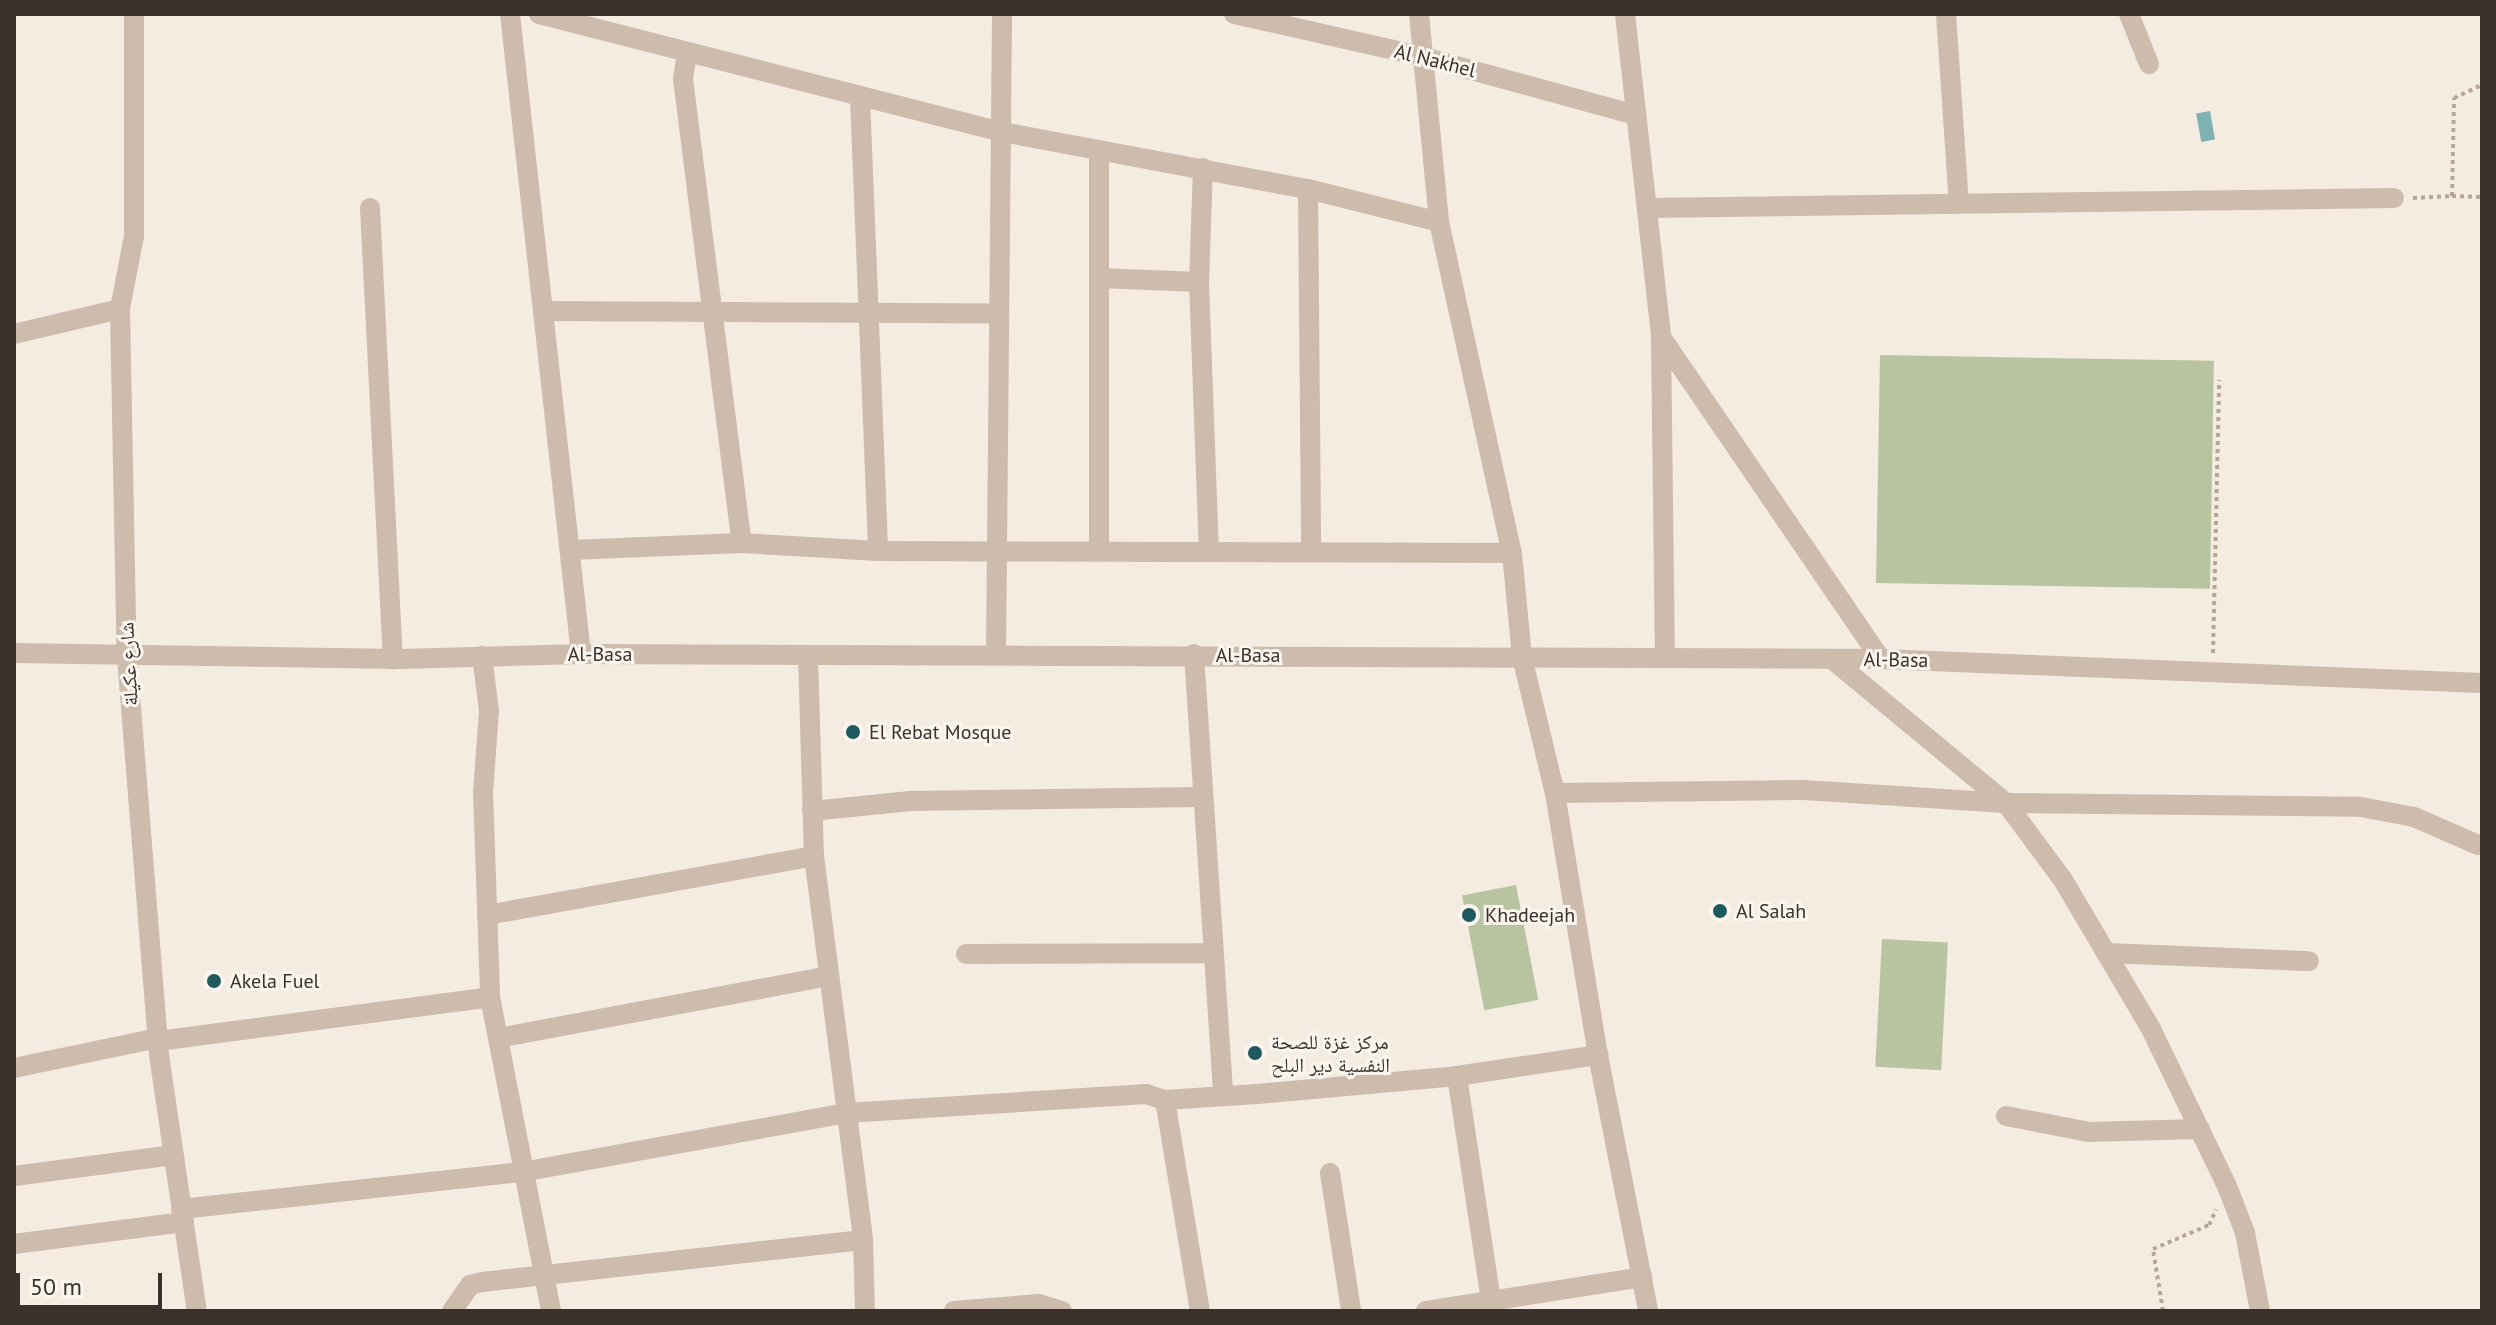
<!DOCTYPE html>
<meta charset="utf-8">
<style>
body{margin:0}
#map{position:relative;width:2496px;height:1325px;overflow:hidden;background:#f4ebe1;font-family:"PT Sans","Noto Naskh Arabic",sans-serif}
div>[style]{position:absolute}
.green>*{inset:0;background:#b8c4a0;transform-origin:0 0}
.water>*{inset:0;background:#7fb0b2;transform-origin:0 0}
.path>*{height:4px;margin-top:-2px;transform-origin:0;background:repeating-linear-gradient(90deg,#b9a596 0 4px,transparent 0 8px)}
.minor>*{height:20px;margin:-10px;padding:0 10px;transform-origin:10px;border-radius:10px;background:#cdbbac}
.dots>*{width:22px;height:22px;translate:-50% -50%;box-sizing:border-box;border:4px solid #fbf5ee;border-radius:50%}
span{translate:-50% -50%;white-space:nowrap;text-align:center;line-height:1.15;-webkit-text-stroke:6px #fbf5ee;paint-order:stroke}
.street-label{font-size:20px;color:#3b302b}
.poi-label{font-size:20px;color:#3b302b}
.left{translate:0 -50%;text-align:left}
.frame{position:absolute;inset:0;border:16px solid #3b302b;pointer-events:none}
.scale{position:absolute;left:16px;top:1273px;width:146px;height:36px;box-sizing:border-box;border:4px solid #3b302b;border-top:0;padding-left:10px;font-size:24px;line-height:28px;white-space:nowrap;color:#3b302b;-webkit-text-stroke:6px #fbf5ee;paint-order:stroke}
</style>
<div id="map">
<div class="green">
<i style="left:1880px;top:355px;width:334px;height:228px;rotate:1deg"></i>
<i style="left:1516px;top:885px;width:117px;height:55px;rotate:79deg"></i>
<i style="left:1882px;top:939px;width:66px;height:128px;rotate:3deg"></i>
</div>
<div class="water">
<i style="left:2210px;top:111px;width:29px;height:14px;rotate:80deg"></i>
</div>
<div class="path">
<i style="left:2452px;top:196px;width:30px;rotate:2deg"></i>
<i style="left:2413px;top:198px;width:39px;rotate:-3deg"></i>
<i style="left:2452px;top:196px;width:98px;rotate:-88.8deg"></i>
<i style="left:2454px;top:98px;width:31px;rotate:-25deg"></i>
<i style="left:2213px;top:653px;width:273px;rotate:-88.7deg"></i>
<i style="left:2163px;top:1311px;width:63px;rotate:-99.2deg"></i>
<i style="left:2153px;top:1249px;width:61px;rotate:-23.2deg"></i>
<i style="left:2209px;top:1225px;width:17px;rotate:-65deg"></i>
</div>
<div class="minor">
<i style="left:134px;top:14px;width:222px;rotate:90deg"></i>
<i style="left:134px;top:236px;width:74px;rotate:100.9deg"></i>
<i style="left:120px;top:309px;width:349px;rotate:88.9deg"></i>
<i style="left:127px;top:658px;width:398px;rotate:85.4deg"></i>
<i style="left:159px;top:1055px;width:259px;rotate:81.6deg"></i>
<i style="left:510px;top:14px;width:644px;rotate:83.67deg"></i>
<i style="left:539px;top:14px;width:473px;rotate:14.3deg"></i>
<i style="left:997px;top:131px;width:316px;rotate:10.6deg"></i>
<i style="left:1308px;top:189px;width:135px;rotate:14.1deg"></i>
<i style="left:1439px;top:222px;width:339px;rotate:77.6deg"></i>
<i style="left:1512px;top:553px;width:104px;rotate:84.5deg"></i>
<i style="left:1522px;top:657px;width:140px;rotate:76.4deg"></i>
<i style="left:1555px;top:793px;width:266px;rotate:80.7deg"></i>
<i style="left:1598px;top:1055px;width:261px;rotate:78.9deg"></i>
<i style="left:1234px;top:14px;width:191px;rotate:12.7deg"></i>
<i style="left:1420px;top:56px;width:223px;rotate:15.3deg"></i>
<i style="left:1419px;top:14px;width:209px;rotate:84.5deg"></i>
<i style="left:1625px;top:14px;width:325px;rotate:83.6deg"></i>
<i style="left:1661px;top:337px;width:321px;rotate:89.3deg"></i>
<i style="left:1946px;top:14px;width:189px;rotate:86.1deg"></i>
<i style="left:2129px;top:14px;width:54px;rotate:68.2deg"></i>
<i style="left:687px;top:53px;width:26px;rotate:99deg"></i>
<i style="left:683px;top:79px;width:468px;rotate:82.8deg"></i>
<i style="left:860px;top:98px;width:453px;rotate:87.7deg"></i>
<i style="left:1099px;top:151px;width:399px;rotate:90deg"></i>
<i style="left:1203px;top:168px;width:114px;rotate:92deg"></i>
<i style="left:1199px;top:282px;width:270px;rotate:87.9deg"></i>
<i style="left:1308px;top:189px;width:359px;rotate:89.5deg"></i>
<i style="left:370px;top:208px;width:452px;rotate:87.1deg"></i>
<i style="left:1647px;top:208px;width:747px;rotate:-0.77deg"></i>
<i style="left:1099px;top:278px;width:100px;rotate:2.3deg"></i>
<i style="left:543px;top:311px;width:454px;rotate:0.3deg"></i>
<i style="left:14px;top:334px;width:109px;rotate:-13.3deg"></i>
<i style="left:1661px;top:337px;width:390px;rotate:55.7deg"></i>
<i style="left:570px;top:550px;width:172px;rotate:-2.3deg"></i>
<i style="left:742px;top:543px;width:136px;rotate:3.4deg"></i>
<i style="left:878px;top:551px;width:634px;rotate:0.18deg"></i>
<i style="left:14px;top:653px;width:386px;rotate:0.9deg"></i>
<i style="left:400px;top:659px;width:181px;rotate:-1.6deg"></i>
<i style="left:581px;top:654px;width:1300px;rotate:0.22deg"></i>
<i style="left:1881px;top:659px;width:601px;rotate:2.29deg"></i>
<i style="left:996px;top:654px;width:640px;rotate:-89.46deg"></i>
<i style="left:1194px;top:654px;width:443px;rotate:86.2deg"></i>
<i style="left:808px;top:655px;width:201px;rotate:88.3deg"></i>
<i style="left:814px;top:856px;width:387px;rotate:82.7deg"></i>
<i style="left:863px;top:1240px;width:71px;rotate:88.4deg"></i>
<i style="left:482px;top:656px;width:55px;rotate:82.7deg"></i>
<i style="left:489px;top:711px;width:81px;rotate:94.2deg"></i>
<i style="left:483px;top:792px;width:205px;rotate:88deg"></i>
<i style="left:490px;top:997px;width:320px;rotate:79deg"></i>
<i style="left:1833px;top:660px;width:224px;rotate:39.6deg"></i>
<i style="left:2006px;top:803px;width:96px;rotate:53.5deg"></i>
<i style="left:2063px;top:880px;width:173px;rotate:59.4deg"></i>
<i style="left:2151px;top:1029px;width:174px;rotate:64.2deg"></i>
<i style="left:2227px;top:1186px;width:50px;rotate:69deg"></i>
<i style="left:2245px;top:1233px;width:79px;rotate:79.1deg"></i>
<i style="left:1555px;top:793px;width:249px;rotate:-0.7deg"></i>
<i style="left:1804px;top:790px;width:202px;rotate:3.7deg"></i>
<i style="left:2006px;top:803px;width:355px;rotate:0.6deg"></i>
<i style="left:2361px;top:807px;width:54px;rotate:10.7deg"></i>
<i style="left:2414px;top:817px;width:70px;rotate:23.6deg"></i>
<i style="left:812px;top:811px;width:99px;rotate:-5.8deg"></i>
<i style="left:910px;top:801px;width:291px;rotate:-0.8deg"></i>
<i style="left:487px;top:915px;width:332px;rotate:-10.2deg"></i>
<i style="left:2106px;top:953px;width:203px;rotate:2.3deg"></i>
<i style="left:966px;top:954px;width:246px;rotate:-0.2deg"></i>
<i style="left:498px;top:1038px;width:337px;rotate:-10.6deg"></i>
<i style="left:158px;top:1041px;width:335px;rotate:-7.5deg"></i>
<i style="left:14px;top:1068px;width:147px;rotate:-11.8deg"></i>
<i style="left:1457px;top:1076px;width:228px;rotate:81.4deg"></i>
<i style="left:1165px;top:1100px;width:214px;rotate:80.6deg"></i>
<i style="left:2006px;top:1116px;width:85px;rotate:10.9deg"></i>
<i style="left:2089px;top:1132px;width:111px;rotate:-1.5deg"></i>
<i style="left:1330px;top:1173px;width:140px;rotate:81.3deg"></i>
<i style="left:14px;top:1176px;width:161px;rotate:-7.5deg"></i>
<i style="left:181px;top:1209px;width:343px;rotate:-6.2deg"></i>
<i style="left:522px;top:1172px;width:329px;rotate:-10.3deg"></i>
<i style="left:846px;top:1113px;width:301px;rotate:-3.6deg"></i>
<i style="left:1146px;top:1094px;width:20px;rotate:18deg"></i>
<i style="left:1165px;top:1100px;width:92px;rotate:-3.7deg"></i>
<i style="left:1257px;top:1094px;width:201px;rotate:-5.1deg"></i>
<i style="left:1457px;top:1076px;width:143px;rotate:-8.5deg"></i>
<i style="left:14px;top:1244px;width:171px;rotate:-7.4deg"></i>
<i style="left:452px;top:1311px;width:32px;rotate:-55deg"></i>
<i style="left:470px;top:1285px;width:12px;rotate:-14deg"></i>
<i style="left:482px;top:1282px;width:383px;rotate:-6.3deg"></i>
<i style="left:954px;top:1311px;width:85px;rotate:-4.7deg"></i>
<i style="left:1039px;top:1304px;width:24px;rotate:17deg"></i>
<i style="left:1426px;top:1311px;width:219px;rotate:-8.9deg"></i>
</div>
<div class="dots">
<i style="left:853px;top:732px;background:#1f5a5e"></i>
<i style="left:1720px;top:911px;background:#1f5a5e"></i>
<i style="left:1469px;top:915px;background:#1f5a5e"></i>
<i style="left:214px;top:981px;background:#1f5a5e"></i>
<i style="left:1255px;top:1053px;background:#1f5a5e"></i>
</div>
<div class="street-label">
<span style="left:1435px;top:61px;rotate:14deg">Al Nakhel</span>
<span style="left:600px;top:654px">Al-Basa</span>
<span style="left:1248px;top:655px">Al-Basa</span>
<span style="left:1896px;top:660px;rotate:1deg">Al-Basa</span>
<span style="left:129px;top:664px;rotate:-93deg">شارع عكيلة</span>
</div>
<div class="poi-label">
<span class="left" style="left:869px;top:732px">El Rebat Mosque</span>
<span class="left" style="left:1736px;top:911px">Al Salah</span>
<span class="left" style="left:1485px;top:915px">Khadeejah</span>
<span class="left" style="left:230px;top:981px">Akela Fuel</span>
<span class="left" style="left:1271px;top:1054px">مركز غزة للصحة<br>النفسية دير البلح</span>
</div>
<div class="frame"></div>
<div class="scale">50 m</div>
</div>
